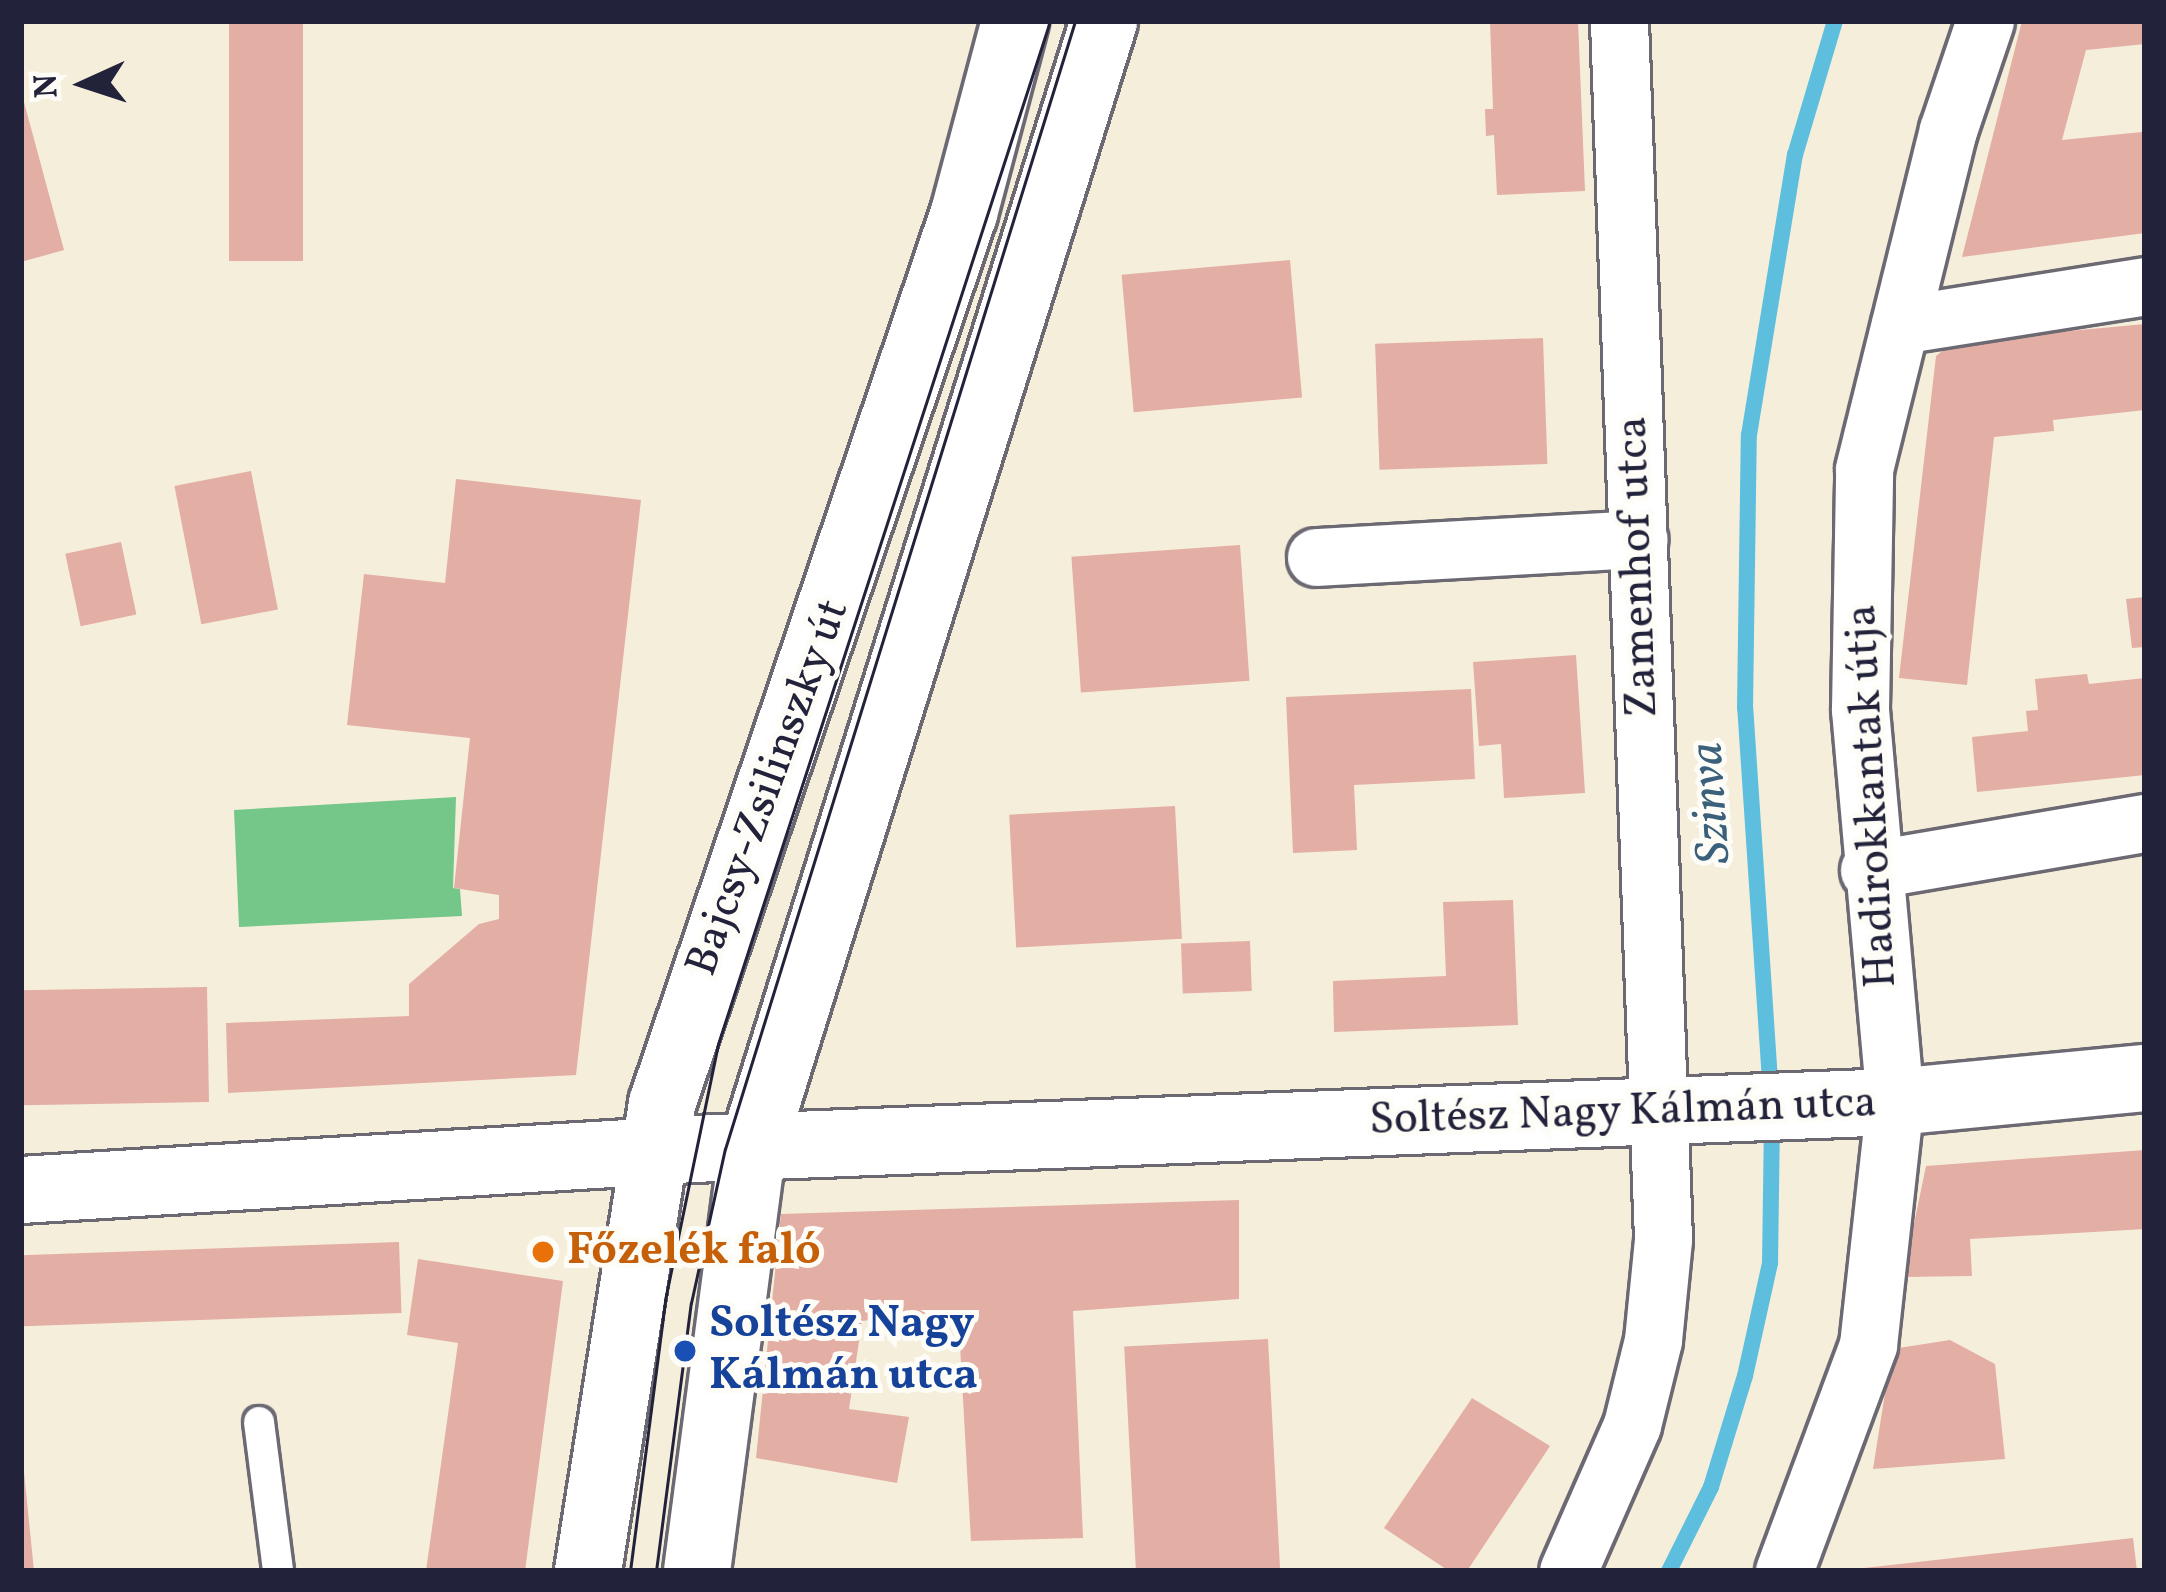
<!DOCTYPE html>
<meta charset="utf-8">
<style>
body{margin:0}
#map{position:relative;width:2166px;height:1592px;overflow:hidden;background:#f5eedb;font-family:Vollkorn,serif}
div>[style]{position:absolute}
.green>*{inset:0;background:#75c789}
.stream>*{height:16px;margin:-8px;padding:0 8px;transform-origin:8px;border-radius:8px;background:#5ebedd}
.building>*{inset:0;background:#e3aea4;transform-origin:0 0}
.roads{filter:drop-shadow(3px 0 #6c6973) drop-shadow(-3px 0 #6c6973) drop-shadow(0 3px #6c6973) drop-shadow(0 -3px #6c6973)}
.service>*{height:30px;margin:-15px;padding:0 15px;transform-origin:15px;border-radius:15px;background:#fff}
.minor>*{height:57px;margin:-28.5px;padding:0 28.5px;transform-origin:28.5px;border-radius:28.5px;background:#fff}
.tertiary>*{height:66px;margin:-33px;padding:0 33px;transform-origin:33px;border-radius:33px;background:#fff}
.tram>*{height:3px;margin:-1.5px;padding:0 1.5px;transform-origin:1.5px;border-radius:1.5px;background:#22223b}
.dots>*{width:33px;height:33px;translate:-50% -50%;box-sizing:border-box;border:6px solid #fdfcf7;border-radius:50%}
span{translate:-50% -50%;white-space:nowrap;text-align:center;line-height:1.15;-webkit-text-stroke:10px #fdfcf7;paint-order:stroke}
.street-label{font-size:45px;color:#22223b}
.food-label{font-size:45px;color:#c56008;font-weight:700}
.left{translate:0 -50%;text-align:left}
.transit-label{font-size:45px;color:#164399;font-weight:700}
.water-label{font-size:48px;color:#3a607c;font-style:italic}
.frame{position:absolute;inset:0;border:24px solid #22223b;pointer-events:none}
.north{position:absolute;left:24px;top:24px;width:120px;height:120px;-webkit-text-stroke:9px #fdfcf7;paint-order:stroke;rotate:267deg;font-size:33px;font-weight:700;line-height:48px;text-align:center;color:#22223b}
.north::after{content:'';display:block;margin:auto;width:42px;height:54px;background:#22223b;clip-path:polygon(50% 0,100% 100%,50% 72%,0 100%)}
</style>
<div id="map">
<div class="green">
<i style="clip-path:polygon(456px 797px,453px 888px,460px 889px,462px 916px,239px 927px,234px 810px)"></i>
</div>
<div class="stream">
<i style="left:1771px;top:1096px;width:389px;rotate:-93.8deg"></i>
<i style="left:1745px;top:708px;width:273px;rotate:-89.2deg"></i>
<i style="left:1749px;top:435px;width:284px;rotate:-80.7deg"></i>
<i style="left:1795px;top:155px;width:140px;rotate:-73.4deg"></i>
<i style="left:1669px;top:1571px;width:94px;rotate:-63.4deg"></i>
<i style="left:1711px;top:1487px;width:116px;rotate:-73deg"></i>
<i style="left:1745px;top:1376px;width:116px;rotate:-77.5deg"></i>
<i style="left:1770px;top:1263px;width:141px;rotate:-89.2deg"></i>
</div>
<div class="building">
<i style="left:229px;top:21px;width:74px;height:240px"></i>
<i style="clip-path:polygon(1490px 21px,1578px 21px,1585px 191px,1497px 195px,1494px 135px,1486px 136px,1485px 109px,1493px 109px)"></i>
<i style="clip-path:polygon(2022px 21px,2145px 21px,2145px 44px,2086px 50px,2062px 140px,2142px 132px,2145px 233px,1962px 257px)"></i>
<i style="clip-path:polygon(21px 91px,64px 250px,21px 262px)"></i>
<i style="left:1290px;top:260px;width:138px;height:169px;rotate:85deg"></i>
<i style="clip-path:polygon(2145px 324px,2145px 410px,2053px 420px,2054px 431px,1994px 437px,1967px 685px,1899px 678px,1936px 356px,1953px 342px)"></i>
<i style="left:1543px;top:338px;width:126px;height:168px;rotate:88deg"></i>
<i style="left:251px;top:471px;width:141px;height:78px;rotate:79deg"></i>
<i style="clip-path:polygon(456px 479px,641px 500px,576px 1075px,228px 1093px,226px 1023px,409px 1016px,409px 984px,479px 924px,499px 919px,499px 895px,454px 888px,470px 738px,347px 725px,364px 574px,445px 583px)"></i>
<i style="left:121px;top:542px;width:74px;height:57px;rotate:78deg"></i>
<i style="left:1240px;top:545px;width:136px;height:169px;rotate:86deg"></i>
<i style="clip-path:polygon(2145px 597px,2145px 647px,2132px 648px,2126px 599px)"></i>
<i style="clip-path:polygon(1576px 655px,1585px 793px,1504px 798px,1501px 744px,1479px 746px,1473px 662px)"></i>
<i style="clip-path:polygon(2087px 674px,2089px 684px,2145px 678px,2145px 775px,1977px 792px,1972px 737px,2028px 731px,2026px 711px,2038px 710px,2035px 679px)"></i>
<i style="clip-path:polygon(1471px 689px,1475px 779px,1354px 785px,1357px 850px,1293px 853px,1286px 697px)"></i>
<i style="left:1175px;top:806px;width:133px;height:166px;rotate:87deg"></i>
<i style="clip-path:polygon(1513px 900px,1518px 1025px,1334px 1032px,1333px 981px,1446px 976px,1443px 902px)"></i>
<i style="left:1250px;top:941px;width:50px;height:69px;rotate:88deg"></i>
<i style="left:207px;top:987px;width:115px;height:186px;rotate:89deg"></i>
<i style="clip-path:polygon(2145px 1150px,2145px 1229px,1970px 1239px,1972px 1276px,1903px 1277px,1926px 1166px)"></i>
<i style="clip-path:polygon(1239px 1200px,1239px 1299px,1073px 1311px,1083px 1538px,971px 1541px,958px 1310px,862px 1321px,849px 1409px,909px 1417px,897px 1483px,756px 1458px,781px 1214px)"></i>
<i style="left:399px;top:1242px;width:71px;height:378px;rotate:88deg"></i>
<i style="clip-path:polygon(418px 1259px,563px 1281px,525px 1571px,426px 1571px,458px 1343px,407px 1335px)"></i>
<i style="left:1268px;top:1339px;width:232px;height:144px;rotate:87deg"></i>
<i style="clip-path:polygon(1950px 1340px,1995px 1364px,2005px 1459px,1873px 1469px,1892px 1349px)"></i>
<i style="clip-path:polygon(1472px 1398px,1550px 1446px,1467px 1571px,1449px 1571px,1384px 1528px)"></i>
<i style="clip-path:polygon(24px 1472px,34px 1571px,21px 1571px)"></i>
<i style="clip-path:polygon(2133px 1538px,2137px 1571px,1864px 1571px,1864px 1568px)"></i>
</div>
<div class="roads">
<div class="service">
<i style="left:259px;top:1422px;width:150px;rotate:82.7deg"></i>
</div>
<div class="minor">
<i style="left:1900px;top:325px;width:248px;rotate:-9deg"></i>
<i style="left:1316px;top:557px;width:323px;rotate:-3.2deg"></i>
<i style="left:1869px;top:870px;width:280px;rotate:-9.7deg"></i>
<i style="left:1568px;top:1571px;width:159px;rotate:-66.3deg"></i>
<i style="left:1632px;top:1425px;width:88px;rotate:-76.1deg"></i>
<i style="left:1653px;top:1340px;width:101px;rotate:-84.3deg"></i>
<i style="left:1663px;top:1239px;width:1219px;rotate:-92.07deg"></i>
<i style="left:1784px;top:1571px;width:241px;rotate:-69.6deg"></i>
<i style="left:1868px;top:1345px;width:244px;rotate:-83.7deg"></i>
<i style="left:1895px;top:1102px;width:395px;rotate:-95.1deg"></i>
<i style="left:1860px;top:709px;width:240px;rotate:-89deg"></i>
<i style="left:1864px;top:469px;width:349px;rotate:-76.1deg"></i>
<i style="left:1948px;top:130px;width:115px;rotate:-71.3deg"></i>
</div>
<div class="tertiary">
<i style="left:21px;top:1190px;width:673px;rotate:-3.49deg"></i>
<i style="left:693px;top:1149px;width:1203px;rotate:-2.24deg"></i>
<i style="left:1895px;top:1102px;width:251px;rotate:-5.5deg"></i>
<i style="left:588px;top:1571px;width:473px;rotate:-81deg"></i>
<i style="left:662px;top:1104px;width:941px;rotate:-71.28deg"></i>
<i style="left:964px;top:213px;width:199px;rotate:-75.1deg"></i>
<i style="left:697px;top:1571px;width:429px;rotate:-82.5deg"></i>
<i style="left:753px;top:1146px;width:1178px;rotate:-72.67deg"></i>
</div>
</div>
<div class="tram">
<i style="left:630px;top:1571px;width:273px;rotate:-82.6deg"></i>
<i style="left:665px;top:1300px;width:261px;rotate:-78.3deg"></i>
<i style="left:718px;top:1044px;width:1076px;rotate:-72.02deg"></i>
<i style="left:656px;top:1571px;width:270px;rotate:-82.6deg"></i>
<i style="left:691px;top:1303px;width:158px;rotate:-77.6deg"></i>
<i style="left:725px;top:1149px;width:1181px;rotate:-72.76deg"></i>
</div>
<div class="dots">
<i style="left:543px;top:1252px;background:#e8710a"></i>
<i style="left:685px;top:1351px;background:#1a4fb4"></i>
</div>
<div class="street-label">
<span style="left:1639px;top:567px;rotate:-92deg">Zamenhof utca</span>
<span style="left:769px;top:788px;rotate:-70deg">Bajcsy-Zsilinszky út</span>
<span style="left:1873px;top:796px;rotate:-93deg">Hadirokkantak útja</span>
<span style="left:1623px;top:1113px;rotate:-2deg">Soltész Nagy Kálmán utca</span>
</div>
<div class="food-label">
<span class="left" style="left:567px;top:1252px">Főzelék faló</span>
</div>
<div class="transit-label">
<span class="left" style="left:709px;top:1351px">Soltész Nagy<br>Kálmán utca</span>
</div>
<div class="water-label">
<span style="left:1712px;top:803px;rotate:-94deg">Szinva</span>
</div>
<div class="frame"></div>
<div class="north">N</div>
</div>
